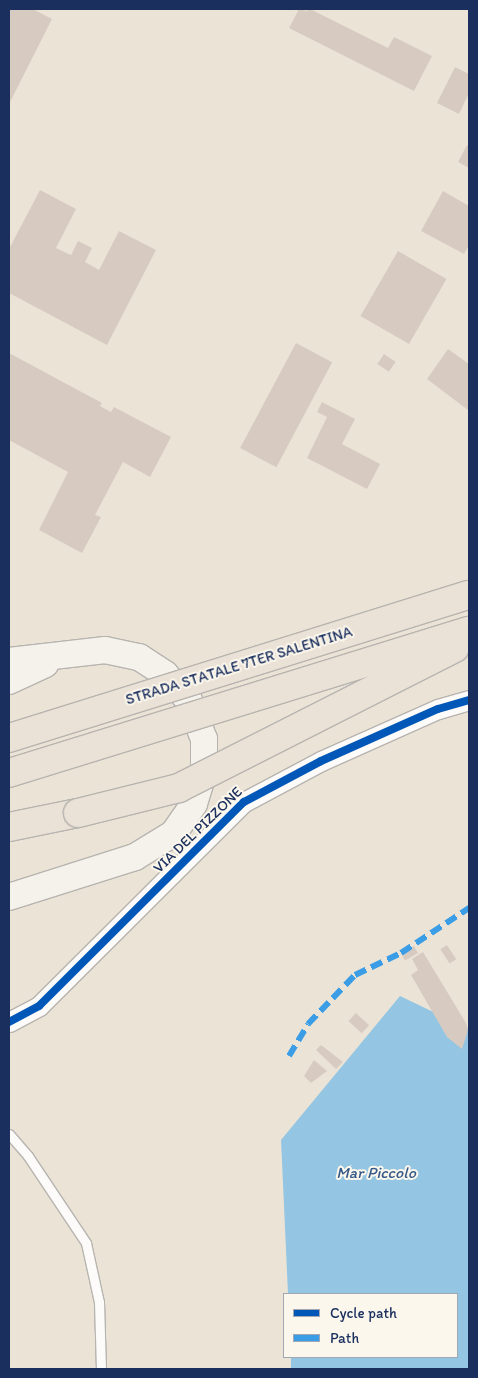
<!DOCTYPE html>
<style>
body{margin:0}
#map{position:relative;width:478px;height:1378px;overflow:hidden;background:#ebe4d6;font-family:Itim,sans-serif}
div>[style]{position:absolute}
.water>*{inset:0;background:#94c5e2}
.building>*{inset:0;background:#d7cbc1;transform-origin:0 0}
.roads{filter:drop-shadow(1px 0 #b7b4b0) drop-shadow(-1px 0 #b7b4b0) drop-shadow(0 1px #b7b4b0) drop-shadow(0 -1px #b7b4b0)}
.service>*{height:9px;margin:-4.5px;padding:0 4.5px;transform-origin:4.5px;border-radius:4.5px;background:#fcfbf9}
.minor>*{height:19px;margin:-9.5px;padding:0 9.5px;transform-origin:9.5px;border-radius:9.5px;background:#fcfbf9}
.secondary>*{height:26px;margin:-13px;padding:0 13px;transform-origin:13px;border-radius:13px;background:#f5f2eb}
.trunk>*{height:28px;margin:-14px;padding:0 14px;transform-origin:14px;border-radius:14px;background:#ebe2d7}
.bridges{filter:drop-shadow(1px 0 #b7b4b0) drop-shadow(-1px 0 #b7b4b0) drop-shadow(0 1px #b7b4b0) drop-shadow(0 -1px #b7b4b0)}
.trunk-bridge>*{height:28px;margin:-14px;padding:0 14px;transform-origin:14px;border-radius:14px;background:#ebe2d7}
.quiet>*{height:6px;margin-top:-3px;transform-origin:0;background:repeating-linear-gradient(90deg,#3b9de6 0 12px,transparent 0 18px)}
.cycleway>*{height:8px;margin:-4px;padding:0 4px;transform-origin:4px;border-radius:4px;background:#0057b8}
span{translate:-50% -50%;white-space:nowrap;text-align:center;line-height:1.15;-webkit-text-stroke:4px #fbf7ec;paint-order:stroke}
.street-label{font-size:15px;color:#1b2f5e}
.water-label{font-size:16px;color:#345887;font-style:italic}
.frame{position:absolute;inset:0;border:10px solid #1b2f5e;pointer-events:none}
.legend{position:absolute;left:283px;top:1293px;width:175px;height:65px;box-sizing:border-box;background:#fbf7ec;border:1px solid #a1a7b3;margin:0;padding:6px 9px;list-style:none;font-size:15px;color:#1b2f5e}
.legend li{display:flex;align-items:center;gap:10px;height:25px}
.legend b{width:25px;border:1px solid #a1a7b3}
</style>
<div id="map">
<div class="water">
<i style="clip-path:polygon(400px 996px,469px 1029px,469px 1369px,291px 1369px,291px 1357px,457px 1357px,457px 1294px,288px 1294px,281px 1140px)"></i>
</div>
<div class="building">
<i style="clip-path:polygon(9px 9px,33px 9px,52px 19px,9px 104px)"></i>
<i style="clip-path:polygon(299px 9px,307px 11px,310px 9px,388px 48px,394px 37px,432px 56px,414px 91px,289px 28px)"></i>
<i style="clip-path:polygon(455px 67px,469px 74px,469px 93px,459px 114px,437px 103px)"></i>
<i style="clip-path:polygon(467px 145px,469px 147px,469px 168px,458px 162px)"></i>
<i style="clip-path:polygon(40px 190px,76px 209px,56px 248px,71px 255px,78px 241px,92px 248px,85px 262px,99px 270px,119px 231px,156px 250px,107px 345px,9px 293px,9px 249px)"></i>
<i style="clip-path:polygon(443px 191px,469px 206px,469px 245px,464px 254px,421px 231px)"></i>
<i style="left:398px;top:251px;width:56px;height:75px;rotate:30deg"></i>
<i style="left:296px;top:343px;width:41px;height:119px;rotate:28deg"></i>
<i style="clip-path:polygon(448px 349px,469px 364px,468px 410px,427px 379px)"></i>
<i style="clip-path:polygon(9px 353px,102px 403px,100px 406px,111px 412px,114px 407px,171px 437px,150px 477px,123px 462px,95px 515px,101px 517px,82px 553px,39px 530px,68px 472px,9px 440px)"></i>
<i style="left:384px;top:354px;width:14px;height:12px;rotate:34deg"></i>
<i style="clip-path:polygon(322px 402px,355px 419px,342px 444px,380px 464px,367px 489px,307px 458px,327px 417px,317px 412px)"></i>
<i style="left:447px;top:945px;width:17px;height:8px;rotate:57deg"></i>
<i style="left:414px;top:946px;width:8px;height:15px;rotate:60deg"></i>
<i style="clip-path:polygon(423px 952px,466px 1023px,468px 1030px,462px 1049px,447px 1037px,411px 975px,418px 970px,412px 959px)"></i>
<i style="left:356px;top:1013px;width:18px;height:11px;rotate:43deg"></i>
<i style="clip-path:polygon(321px 1045px,343px 1062px,336px 1069px,316px 1050px)"></i>
<i style="clip-path:polygon(314px 1060px,327px 1071px,311px 1083px,304px 1076px)"></i>
</div>
<div class="roads">
<div class="service">
<i style="left:9px;top:1134px;width:29px;rotate:49deg"></i>
<i style="left:28px;top:1156px;width:105px;rotate:56.3deg"></i>
<i style="left:86px;top:1243px;width:60px;rotate:77.6deg"></i>
<i style="left:99px;top:1302px;width:67px;rotate:88.3deg"></i>
</div>
<div class="minor">
<i style="left:9px;top:1022px;width:34px;rotate:-28deg"></i>
<i style="left:39px;top:1006px;width:289px;rotate:-44.9deg"></i>
<i style="left:244px;top:802px;width:87px;rotate:-28deg"></i>
<i style="left:321px;top:761px;width:128px;rotate:-24deg"></i>
<i style="left:438px;top:709px;width:32px;rotate:-16deg"></i>
</div>
<div class="secondary">
<i style="left:9px;top:661px;width:97px;rotate:-6.5deg"></i>
<i style="left:105px;top:650px;width:35px;rotate:12deg"></i>
<i style="left:139px;top:657px;width:31px;rotate:33deg"></i>
<i style="left:165px;top:674px;width:36px;rotate:48deg"></i>
<i style="left:189px;top:701px;width:41px;rotate:68.5deg"></i>
<i style="left:204px;top:739px;width:32px;rotate:90deg"></i>
<i style="left:204px;top:771px;width:34px;rotate:107deg"></i>
<i style="left:194px;top:804px;width:35px;rotate:125deg"></i>
<i style="left:174px;top:833px;width:46px;rotate:148.4deg"></i>
<i style="left:135px;top:857px;width:132px;rotate:162.4deg"></i>
<i style="left:9px;top:681px;width:40px;rotate:-25deg"></i>
</div>
<div class="trunk">
<i style="left:9px;top:827px;width:70px;rotate:-11.5deg"></i>
</div>
</div>
<div class="bridges">
<div class="trunk-bridge">
<i style="left:9px;top:738px;width:482px;rotate:-17.3deg"></i>
<i style="left:9px;top:773px;width:481px;rotate:-17.2deg"></i>
<i style="left:78px;top:813px;width:104px;rotate:-13.9deg"></i>
<i style="left:179px;top:788px;width:309px;rotate:-26.9deg"></i>
</div>
</div>
<div class="quiet">
<i style="left:289px;top:1056px;width:37px;rotate:-59deg"></i>
<i style="left:308px;top:1024px;width:68px;rotate:-46.2deg"></i>
<i style="left:355px;top:975px;width:51px;rotate:-25.6deg"></i>
<i style="left:401px;top:953px;width:82px;rotate:-33.5deg"></i>
</div>
<div class="cycleway">
<i style="left:9px;top:1022px;width:34px;rotate:-28deg"></i>
<i style="left:39px;top:1006px;width:289px;rotate:-44.9deg"></i>
<i style="left:244px;top:802px;width:87px;rotate:-28deg"></i>
<i style="left:321px;top:761px;width:128px;rotate:-24deg"></i>
<i style="left:438px;top:709px;width:32px;rotate:-16deg"></i>
</div>
<div class="street-label">
<span style="left:239px;top:666px;rotate:-17deg">STRADA STATALE 7TER SALENTINA</span>
<span style="left:198px;top:830px;rotate:-44deg">VIA DEL PIZZONE</span>
</div>
<div class="water-label">
<span style="left:376px;top:1173px">Mar Piccolo</span>
</div>
<div class="frame"></div>
<ul class="legend">
<li><b style="height:6px;background:#0057b8"></b>Cycle path</li>
<li><b style="height:6px;background:#3b9de6"></b>Path</li>
</ul>
</div>
